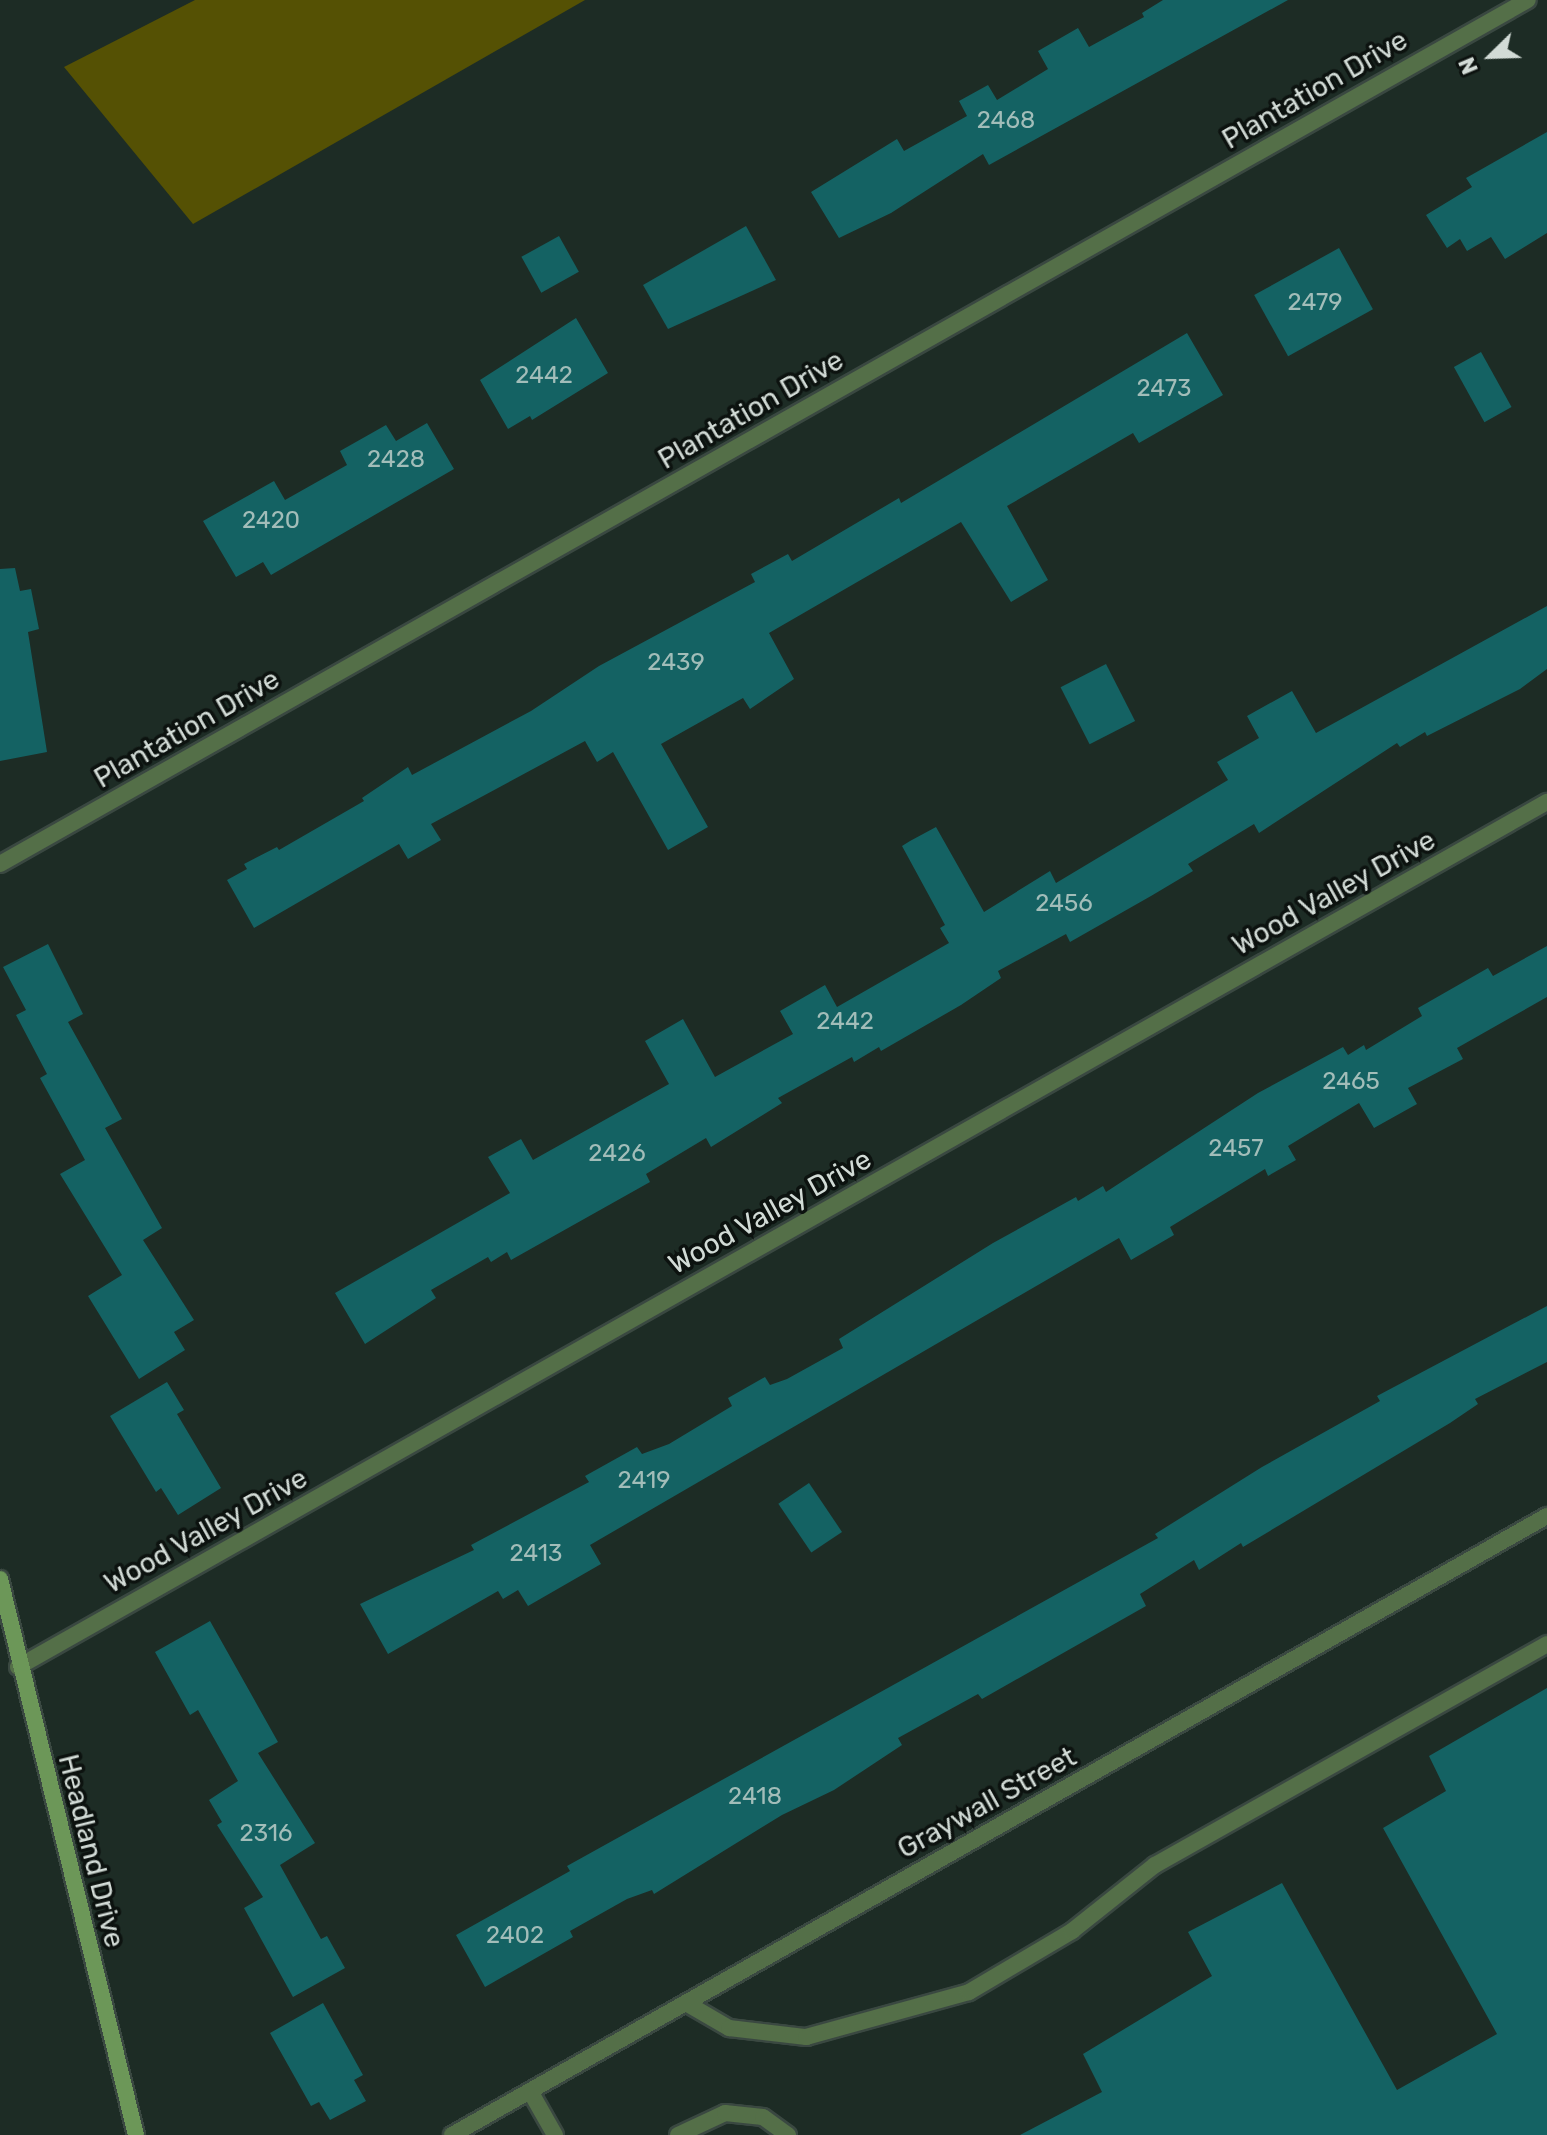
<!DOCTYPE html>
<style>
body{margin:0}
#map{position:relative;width:1547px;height:2135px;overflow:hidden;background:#1d2c25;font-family:Rubik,sans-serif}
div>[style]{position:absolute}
.forest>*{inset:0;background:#555104}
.building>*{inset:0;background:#146263;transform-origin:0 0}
.roads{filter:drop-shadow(2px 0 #3a4841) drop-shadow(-2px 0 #3a4841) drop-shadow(0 2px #3a4841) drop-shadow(0 -2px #3a4841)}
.lane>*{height:16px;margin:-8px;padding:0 8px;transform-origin:8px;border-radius:8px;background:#546f48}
.street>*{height:16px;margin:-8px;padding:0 8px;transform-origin:8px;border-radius:8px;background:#546f48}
.secondary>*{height:16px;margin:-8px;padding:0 8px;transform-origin:8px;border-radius:8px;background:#6c9758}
span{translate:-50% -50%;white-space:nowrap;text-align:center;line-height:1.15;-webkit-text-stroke:7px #0c120f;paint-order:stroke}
.number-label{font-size:24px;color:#a2bdb9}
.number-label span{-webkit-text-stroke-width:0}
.street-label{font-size:28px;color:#d2dbd6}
.north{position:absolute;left:1451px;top:16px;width:80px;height:80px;-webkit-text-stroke:6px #0c120f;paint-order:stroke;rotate:247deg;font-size:22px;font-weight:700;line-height:32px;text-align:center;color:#d2dbd6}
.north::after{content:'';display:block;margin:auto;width:28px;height:36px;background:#d2dbd6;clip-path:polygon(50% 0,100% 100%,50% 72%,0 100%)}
</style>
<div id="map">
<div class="forest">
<i style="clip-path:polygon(195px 0,585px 0,193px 224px,64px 67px)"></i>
</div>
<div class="building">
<i style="clip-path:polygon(1163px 0,1288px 0,989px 165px,983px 154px,891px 213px,839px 238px,811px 192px,897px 139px,904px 151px,967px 116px,959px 101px,988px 85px,997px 100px,1048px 69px,1038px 51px,1078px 28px,1089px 47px,1144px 17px,1142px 13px)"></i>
<i style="clip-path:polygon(1547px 132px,1547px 233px,1505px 259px,1491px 237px,1467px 251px,1460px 239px,1447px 248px,1426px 215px,1472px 187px,1466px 178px)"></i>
<i style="clip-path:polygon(746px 226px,776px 280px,668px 329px,643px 285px)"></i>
<i style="left:559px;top:236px;width:41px;height:43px;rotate:61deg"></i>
<i style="left:1339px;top:248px;width:70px;height:97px;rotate:61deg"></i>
<i style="clip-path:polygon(576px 318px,608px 373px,532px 420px,530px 416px,508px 429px,480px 380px)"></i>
<i style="clip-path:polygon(1187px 333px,1223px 395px,1139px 443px,1133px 433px,1007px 506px,1048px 580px,1011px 602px,961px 522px,769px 633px,794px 679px,750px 709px,743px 698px,661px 744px,708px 827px,668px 850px,613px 752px,597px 762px,585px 741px,431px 824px,441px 840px,408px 859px,399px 844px,254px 928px,227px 880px,247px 869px,244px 864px,277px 847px,279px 850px,364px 801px,362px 798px,408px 767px,412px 775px,531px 711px,599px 666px,755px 582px,751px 574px,788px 554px,792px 561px,899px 498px,901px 503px)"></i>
<i style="left:1481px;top:352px;width:63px;height:31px;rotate:61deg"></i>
<i style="clip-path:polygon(427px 423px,454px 469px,271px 575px,263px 562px,236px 577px,203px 521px,274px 481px,285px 500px,347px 465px,340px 451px,386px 425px,396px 441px)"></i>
<i style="clip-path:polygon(15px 568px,20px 591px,31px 589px,39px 629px,28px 632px,47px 752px,0 761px,0 569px)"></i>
<i style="clip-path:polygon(1547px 606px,1547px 669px,1520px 689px,1427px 736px,1425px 732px,1400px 747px,1397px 743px,1259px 833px,1254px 824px,1188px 864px,1193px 871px,1151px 896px,1070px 942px,1066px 934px,998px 971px,1001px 978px,961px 1005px,881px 1051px,879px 1047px,854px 1062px,852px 1057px,778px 1098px,782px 1103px,711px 1147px,706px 1138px,646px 1174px,650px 1182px,511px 1260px,507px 1252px,491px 1262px,488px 1257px,431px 1290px,436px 1298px,365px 1344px,335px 1293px,510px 1193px,488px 1157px,521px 1139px,533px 1160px,669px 1084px,645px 1041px,683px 1019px,715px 1077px,793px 1034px,780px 1011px,825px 985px,837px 1007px,949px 943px,940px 928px,945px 925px,902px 846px,910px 841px,936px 827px,984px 912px,1050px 871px,1056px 883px,1228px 780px,1217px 762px,1259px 738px,1247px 716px,1292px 691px,1316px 733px)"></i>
<i style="left:1106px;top:664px;width:64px;height:51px;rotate:63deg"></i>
<i style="clip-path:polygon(48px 944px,83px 1014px,68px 1022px,122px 1119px,105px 1128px,162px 1228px,143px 1240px,194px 1320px,174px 1332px,185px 1350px,139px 1379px,88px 1296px,122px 1275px,60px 1174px,85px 1160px,40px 1078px,47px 1074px,16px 1015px,26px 1010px,3px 967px)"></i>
<i style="clip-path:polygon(1547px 946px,1547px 997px,1457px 1048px,1463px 1059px,1408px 1088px,1417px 1104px,1374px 1128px,1359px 1103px,1288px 1146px,1296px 1160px,1268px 1176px,1265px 1169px,1170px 1227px,1174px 1235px,1131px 1260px,1119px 1238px,590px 1545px,601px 1564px,528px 1606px,518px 1590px,503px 1599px,498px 1591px,388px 1654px,360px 1604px,474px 1550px,471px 1545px,589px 1482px,585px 1476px,637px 1447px,642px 1454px,669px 1444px,732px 1406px,728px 1398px,765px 1377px,770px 1385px,787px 1379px,843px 1348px,839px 1339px,993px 1243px,1076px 1197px,1078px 1201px,1103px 1186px,1106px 1192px,1258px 1093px,1343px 1047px,1348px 1055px,1364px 1045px,1366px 1050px,1422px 1016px,1418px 1008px,1488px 968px,1493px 976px)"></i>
<i style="clip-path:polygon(1547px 1306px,1547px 1362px,1475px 1399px,1478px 1404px,1450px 1423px,1243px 1547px,1241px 1543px,1199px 1570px,1194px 1560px,1140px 1594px,1146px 1606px,982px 1699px,978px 1694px,898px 1738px,902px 1745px,834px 1790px,782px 1815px,654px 1894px,652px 1890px,627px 1899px,570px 1931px,573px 1937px,485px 1987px,456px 1935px,570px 1871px,567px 1866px,1158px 1538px,1155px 1534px,1262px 1467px,1380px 1401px,1377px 1396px)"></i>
<i style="clip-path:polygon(167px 1382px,184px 1410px,177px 1414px,221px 1488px,178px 1515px,161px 1488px,156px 1492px,110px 1416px)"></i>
<i style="left:809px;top:1483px;width:59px;height:37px;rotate:56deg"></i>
<i style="clip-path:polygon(210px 1621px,278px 1742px,258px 1753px,315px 1843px,280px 1865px,321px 1939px,327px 1936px,345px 1968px,293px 1997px,244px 1908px,263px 1897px,217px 1825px,222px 1822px,209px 1800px,238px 1781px,198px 1710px,190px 1715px,155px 1652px)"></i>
<i style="clip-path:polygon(1547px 1688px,1547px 2135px,1020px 2135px,1102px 2092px,1083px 2054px,1212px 1976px,1188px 1932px,1282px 1883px,1397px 2090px,1497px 2034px,1383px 1828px,1446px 1791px,1429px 1756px)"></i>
<i style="clip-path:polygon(323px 2003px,363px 2075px,354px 2080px,366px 2101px,330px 2120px,319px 2102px,311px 2106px,270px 2033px)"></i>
</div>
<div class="roads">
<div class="lane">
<i style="left:686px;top:2003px;width:50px;rotate:30.2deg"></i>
<i style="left:729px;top:2028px;width:78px;rotate:6.7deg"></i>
<i style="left:806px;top:2037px;width:169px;rotate:-15.4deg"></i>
<i style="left:969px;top:1992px;width:120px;rotate:-30.6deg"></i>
<i style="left:1072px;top:1931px;width:106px;rotate:-38.5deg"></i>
<i style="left:1155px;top:1865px;width:450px;rotate:-29.4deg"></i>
<i style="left:530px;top:2091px;width:51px;rotate:60.4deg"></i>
<i style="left:678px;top:2135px;width:52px;rotate:-25.1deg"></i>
<i style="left:725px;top:2113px;width:38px;rotate:6deg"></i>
<i style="left:763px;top:2117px;width:31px;rotate:36deg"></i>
</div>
<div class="street">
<i style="left:0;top:864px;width:1755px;rotate:-29.49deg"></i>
<i style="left:18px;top:1667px;width:1757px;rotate:-29.5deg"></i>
<i style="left:452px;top:2135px;width:1258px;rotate:-29.48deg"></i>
</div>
<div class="secondary">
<i style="left:0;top:1579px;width:572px;rotate:76.26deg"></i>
</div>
</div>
<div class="number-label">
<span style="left:1006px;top:121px">2468</span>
<span style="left:1315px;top:303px">2479</span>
<span style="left:544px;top:376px">2442</span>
<span style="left:1164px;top:389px">2473</span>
<span style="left:396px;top:460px">2428</span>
<span style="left:271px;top:521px">2420</span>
<span style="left:676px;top:663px">2439</span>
<span style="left:1064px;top:904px">2456</span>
<span style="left:845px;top:1022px">2442</span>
<span style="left:1351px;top:1082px">2465</span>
<span style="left:1236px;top:1149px">2457</span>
<span style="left:617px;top:1154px">2426</span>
<span style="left:644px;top:1481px">2419</span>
<span style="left:536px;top:1554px">2413</span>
<span style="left:755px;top:1797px">2418</span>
<span style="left:266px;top:1834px">2316</span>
<span style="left:515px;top:1936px">2402</span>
</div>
<div class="street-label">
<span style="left:1315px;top:90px;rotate:-30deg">Plantation Drive</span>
<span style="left:751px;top:410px;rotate:-30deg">Plantation Drive</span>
<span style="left:187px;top:729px;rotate:-30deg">Plantation Drive</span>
<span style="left:1334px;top:893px;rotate:-29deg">Wood Valley Drive</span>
<span style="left:770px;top:1212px;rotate:-29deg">Wood Valley Drive</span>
<span style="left:206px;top:1531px;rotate:-29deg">Wood Valley Drive</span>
<span style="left:987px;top:1803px;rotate:-29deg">Graywall Street</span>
<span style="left:91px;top:1851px;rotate:76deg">Headland Drive</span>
</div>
<div class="north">N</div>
</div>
